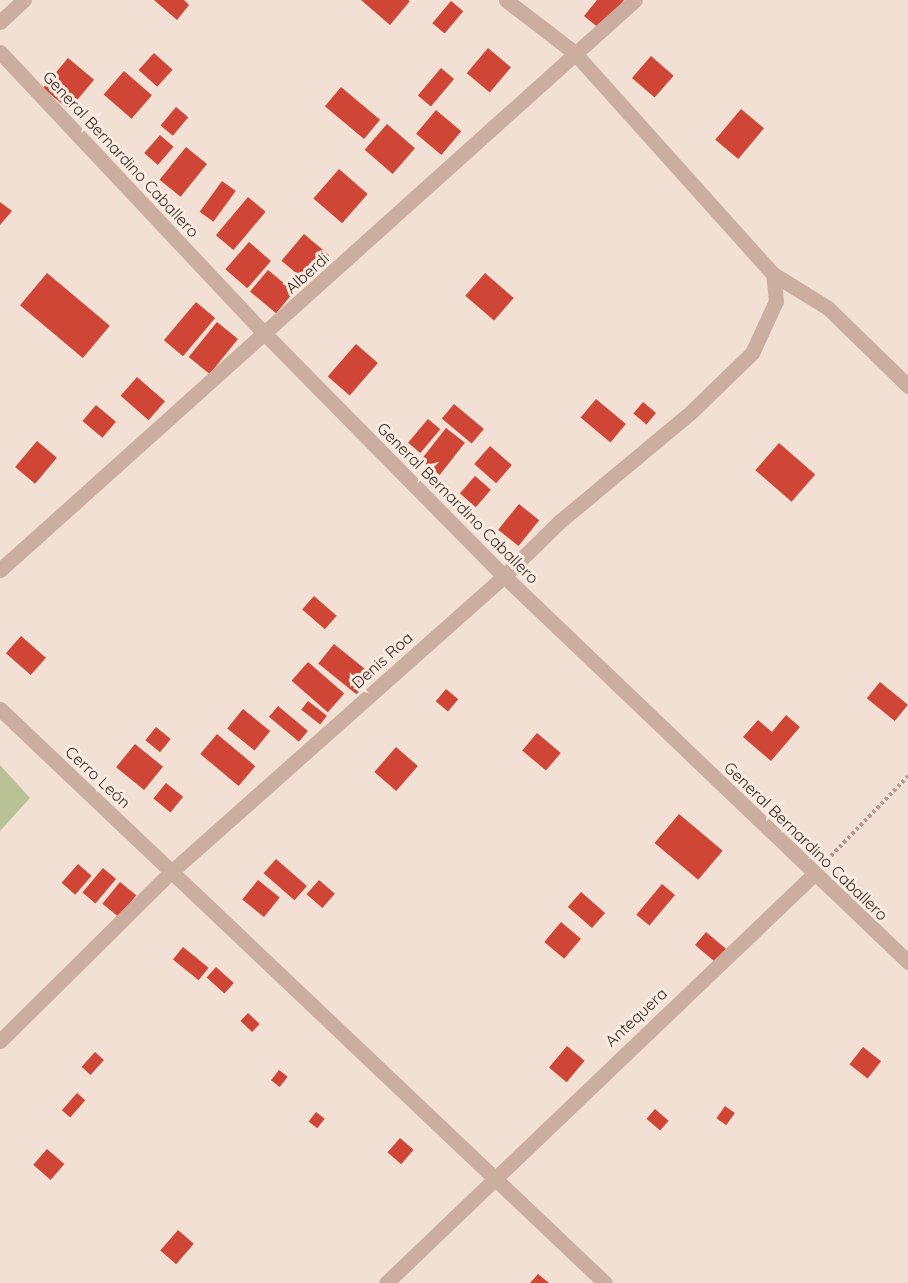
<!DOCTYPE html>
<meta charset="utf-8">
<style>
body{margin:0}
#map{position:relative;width:908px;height:1283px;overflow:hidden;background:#f2e0d5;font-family:Quicksand,sans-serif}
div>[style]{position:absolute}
.green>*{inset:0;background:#b9c294}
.building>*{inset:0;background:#cf4636;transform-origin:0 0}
.path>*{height:4px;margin-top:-2px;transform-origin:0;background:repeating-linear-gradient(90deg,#b6988b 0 3px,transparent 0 6px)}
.minor>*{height:15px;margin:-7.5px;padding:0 7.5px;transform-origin:7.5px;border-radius:7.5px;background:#cbaea0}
span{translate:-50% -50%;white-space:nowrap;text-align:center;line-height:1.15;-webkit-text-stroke:6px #faebe1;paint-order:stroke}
.street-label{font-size:16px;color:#342724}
</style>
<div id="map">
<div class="green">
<i style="clip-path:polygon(0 765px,30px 798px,0 831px)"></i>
</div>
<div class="building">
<i style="clip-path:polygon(154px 0,184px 0,189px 5px,177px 20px)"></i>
<i style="clip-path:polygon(361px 0,408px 0,410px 1px,390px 25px)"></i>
<i style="clip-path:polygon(597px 0,624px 0,600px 29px,584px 16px)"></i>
<i style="left:451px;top:1px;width:16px;height:29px;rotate:40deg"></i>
<i style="left:488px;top:48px;width:30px;height:33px;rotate:40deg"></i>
<i style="left:154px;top:53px;width:25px;height:23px;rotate:42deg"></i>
<i style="left:651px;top:56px;width:30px;height:29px;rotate:41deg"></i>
<i style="left:68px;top:58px;width:34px;height:39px;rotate:40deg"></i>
<i style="left:441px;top:68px;width:17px;height:36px;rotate:40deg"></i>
<i style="left:124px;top:71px;width:37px;height:31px;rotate:41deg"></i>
<i style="left:341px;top:87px;width:51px;height:25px;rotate:40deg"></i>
<i style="left:176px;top:107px;width:16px;height:24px;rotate:40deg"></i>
<i style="left:741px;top:109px;width:30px;height:40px;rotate:40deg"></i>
<i style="left:436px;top:110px;width:33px;height:31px;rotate:40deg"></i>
<i style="left:387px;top:124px;width:37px;height:34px;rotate:41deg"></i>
<i style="left:160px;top:135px;width:18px;height:24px;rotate:41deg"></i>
<i style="left:186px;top:147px;width:27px;height:42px;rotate:39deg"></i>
<i style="left:339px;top:169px;width:38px;height:39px;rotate:41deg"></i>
<i style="left:222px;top:181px;width:17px;height:38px;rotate:36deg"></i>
<i style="left:248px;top:197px;width:23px;height:50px;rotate:40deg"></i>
<i style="clip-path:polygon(0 202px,12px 211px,0 225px)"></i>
<i style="left:304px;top:234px;width:33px;height:35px;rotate:40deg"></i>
<i style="left:249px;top:242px;width:29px;height:36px;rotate:41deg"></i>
<i style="left:268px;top:270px;width:34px;height:28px;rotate:40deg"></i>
<i style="left:47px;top:273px;width:82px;height:42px;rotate:40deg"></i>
<i style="left:485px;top:273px;width:38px;height:30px;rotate:41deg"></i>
<i style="left:196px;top:302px;width:25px;height:50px;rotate:40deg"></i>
<i style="left:217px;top:322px;width:27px;height:45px;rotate:39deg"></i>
<i style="left:356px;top:344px;width:29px;height:43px;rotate:41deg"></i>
<i style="left:137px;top:377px;width:37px;height:25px;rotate:41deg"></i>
<i style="left:596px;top:399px;width:39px;height:24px;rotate:40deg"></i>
<i style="left:643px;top:402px;width:17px;height:15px;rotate:40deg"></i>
<i style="left:454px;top:404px;width:39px;height:19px;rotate:40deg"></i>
<i style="left:96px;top:405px;width:26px;height:21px;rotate:40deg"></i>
<i style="left:428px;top:419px;width:16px;height:31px;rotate:40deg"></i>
<i style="left:446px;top:428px;width:24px;height:41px;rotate:38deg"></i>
<i style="left:37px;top:441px;width:26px;height:34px;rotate:40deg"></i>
<i style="left:779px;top:443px;width:48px;height:36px;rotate:41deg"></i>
<i style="left:490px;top:446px;width:29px;height:24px;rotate:41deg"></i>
<i style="left:475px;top:476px;width:21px;height:23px;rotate:41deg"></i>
<i style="left:519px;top:504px;width:26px;height:33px;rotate:39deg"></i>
<i style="left:314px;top:596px;width:30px;height:18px;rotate:41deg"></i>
<i style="left:21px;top:636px;width:33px;height:23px;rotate:41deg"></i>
<i style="left:334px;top:644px;width:49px;height:25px;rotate:39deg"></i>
<i style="left:308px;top:662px;width:48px;height:25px;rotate:41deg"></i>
<i style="left:880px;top:682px;width:36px;height:21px;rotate:39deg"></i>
<i style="left:446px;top:689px;width:16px;height:16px;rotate:40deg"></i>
<i style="left:308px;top:701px;width:24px;height:11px;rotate:38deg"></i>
<i style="left:278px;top:706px;width:39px;height:14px;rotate:40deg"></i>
<i style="left:243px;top:709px;width:35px;height:25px;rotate:39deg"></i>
<i style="clip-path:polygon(786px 715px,800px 727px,771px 761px,743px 737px,758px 720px,772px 732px)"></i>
<i style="left:156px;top:727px;width:19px;height:17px;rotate:39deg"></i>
<i style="left:537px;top:733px;width:31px;height:23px;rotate:40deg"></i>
<i style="left:217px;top:734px;width:50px;height:26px;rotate:40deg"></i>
<i style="left:135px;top:744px;width:36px;height:30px;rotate:39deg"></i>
<i style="left:396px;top:747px;width:29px;height:33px;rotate:41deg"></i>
<i style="left:166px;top:783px;width:22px;height:20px;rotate:39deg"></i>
<i style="left:679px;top:814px;width:57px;height:38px;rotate:40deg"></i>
<i style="left:276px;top:859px;width:41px;height:19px;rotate:41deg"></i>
<i style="left:78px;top:864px;width:18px;height:25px;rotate:41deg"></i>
<i style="left:103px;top:868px;width:17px;height:32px;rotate:40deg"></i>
<i style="left:258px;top:880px;width:28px;height:25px;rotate:39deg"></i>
<i style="left:319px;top:880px;width:21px;height:19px;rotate:41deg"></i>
<i style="left:120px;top:882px;width:21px;height:28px;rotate:39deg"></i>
<i style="left:662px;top:884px;width:17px;height:40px;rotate:40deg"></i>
<i style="left:581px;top:892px;width:32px;height:20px;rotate:41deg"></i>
<i style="left:561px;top:922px;width:26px;height:26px;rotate:40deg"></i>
<i style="left:706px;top:932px;width:26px;height:17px;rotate:40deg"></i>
<i style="left:183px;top:947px;width:33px;height:16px;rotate:39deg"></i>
<i style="left:216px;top:967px;width:24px;height:14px;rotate:42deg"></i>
<i style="left:248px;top:1013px;width:16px;height:11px;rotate:43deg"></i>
<i style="left:567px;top:1046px;width:23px;height:28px;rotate:40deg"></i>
<i style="left:863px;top:1047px;width:23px;height:22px;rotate:38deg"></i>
<i style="left:95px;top:1052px;width:12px;height:20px;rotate:42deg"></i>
<i style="left:279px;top:1070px;width:11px;height:13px;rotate:38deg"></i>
<i style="left:77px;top:1093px;width:11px;height:23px;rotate:41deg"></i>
<i style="left:725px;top:1106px;width:12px;height:15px;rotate:35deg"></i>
<i style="left:655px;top:1109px;width:18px;height:13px;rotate:41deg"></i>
<i style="left:316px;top:1112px;width:11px;height:12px;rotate:38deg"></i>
<i style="left:400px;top:1138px;width:18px;height:19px;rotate:41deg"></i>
<i style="left:47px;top:1149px;width:23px;height:21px;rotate:41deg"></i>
<i style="left:178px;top:1230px;width:21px;height:27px;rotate:41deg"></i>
<i style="clip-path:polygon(538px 1274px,549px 1283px,530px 1283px)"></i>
</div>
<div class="path">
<i style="left:827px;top:860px;width:117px;rotate:-46deg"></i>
</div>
<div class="minor">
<i style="left:0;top:22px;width:33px;rotate:-43deg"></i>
<i style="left:0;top:52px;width:388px;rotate:46.8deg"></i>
<i style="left:266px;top:335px;width:339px;rotate:45.4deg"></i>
<i style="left:504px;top:576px;width:559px;rotate:43.69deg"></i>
<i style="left:773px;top:274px;width:65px;rotate:31.7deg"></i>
<i style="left:828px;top:308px;width:112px;rotate:44.3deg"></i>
<i style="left:0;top:570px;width:853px;rotate:-41.91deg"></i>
<i style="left:0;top:709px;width:834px;rotate:43.49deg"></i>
<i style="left:0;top:1041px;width:242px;rotate:-44.7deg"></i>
<i style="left:172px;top:871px;width:444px;rotate:-41.6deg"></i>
<i style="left:504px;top:576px;width:77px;rotate:-44.5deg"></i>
<i style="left:559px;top:522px;width:170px;rotate:-39.8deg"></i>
<i style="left:690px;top:413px;width:86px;rotate:-44.1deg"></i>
<i style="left:752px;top:353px;width:57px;rotate:-65.2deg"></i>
<i style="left:776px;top:301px;width:27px;rotate:-96deg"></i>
<i style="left:773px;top:274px;width:297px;rotate:-131.9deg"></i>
<i style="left:575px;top:53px;width:87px;rotate:-142.5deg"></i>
<i style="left:386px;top:1283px;width:592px;rotate:-43.7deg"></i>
</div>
<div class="street-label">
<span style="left:121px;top:154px;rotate:47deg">General Bernardino Caballero</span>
<span style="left:307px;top:273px;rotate:-42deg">Alberdi</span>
<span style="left:458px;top:503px;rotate:45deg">General Bernardino Caballero</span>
<span style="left:382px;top:660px;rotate:-42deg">Denis Roa</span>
<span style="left:98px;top:777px;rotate:43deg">Cerro León</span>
<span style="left:806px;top:841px;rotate:44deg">General Bernardino Caballero</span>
<span style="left:636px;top:1017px;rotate:-43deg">Antequera</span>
</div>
</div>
